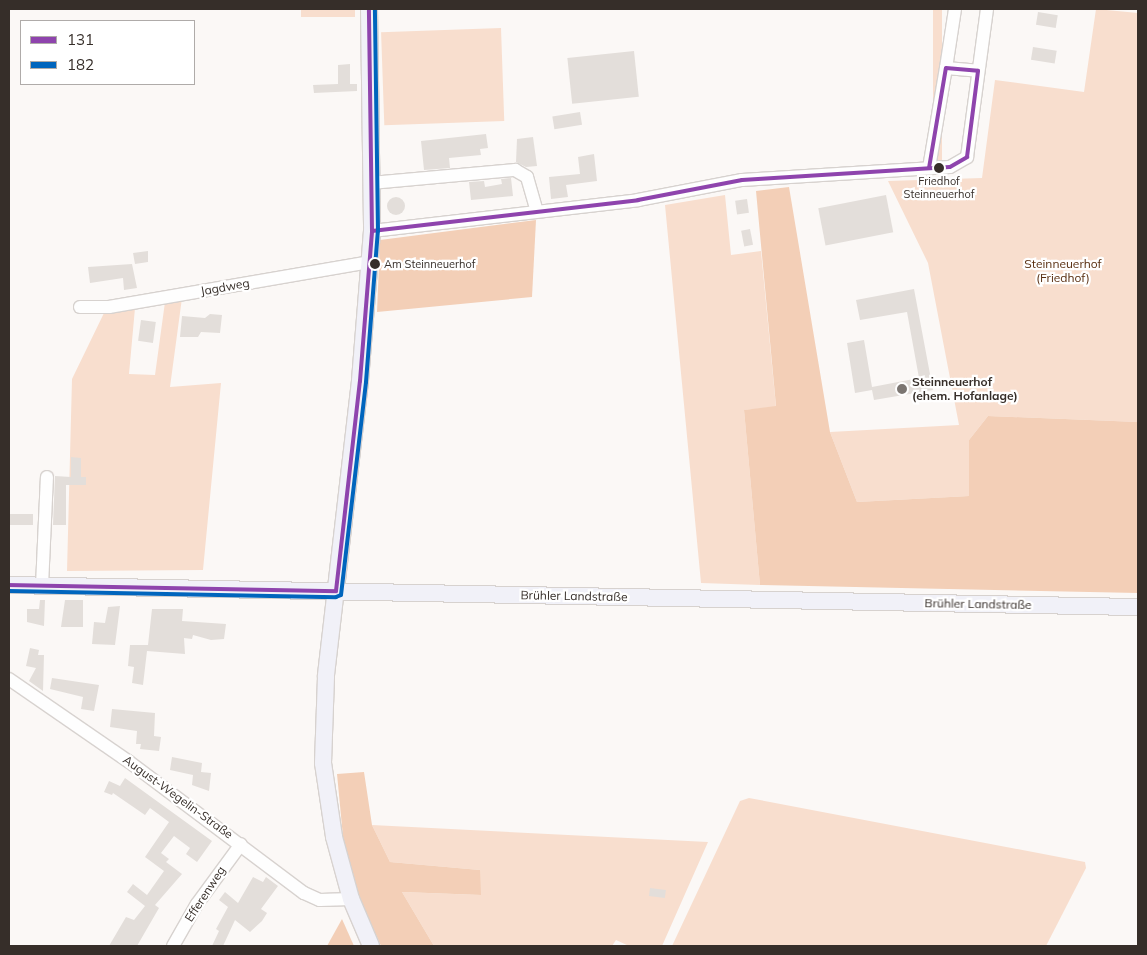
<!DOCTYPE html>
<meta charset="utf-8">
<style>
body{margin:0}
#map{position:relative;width:1147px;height:955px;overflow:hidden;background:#fbf8f6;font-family:Mulish,sans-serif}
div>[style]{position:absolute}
.green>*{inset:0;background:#f8dece;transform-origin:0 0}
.forest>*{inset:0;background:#f3cfb7}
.building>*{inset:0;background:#e3deda;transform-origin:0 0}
.round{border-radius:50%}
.roads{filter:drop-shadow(1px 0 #d7d2cf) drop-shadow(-1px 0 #d7d2cf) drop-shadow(0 1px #d7d2cf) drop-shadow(0 -1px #d7d2cf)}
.minor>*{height:12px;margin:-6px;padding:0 6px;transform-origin:6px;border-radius:6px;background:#fefefe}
.major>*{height:16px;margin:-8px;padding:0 8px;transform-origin:8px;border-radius:8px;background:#f1f1f8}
.bus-1>*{height:4px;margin:-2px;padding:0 2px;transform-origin:2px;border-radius:2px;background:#8e44ad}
.bus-2>*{height:4px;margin:-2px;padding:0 2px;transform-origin:2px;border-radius:2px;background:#0065bd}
.dots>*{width:14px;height:14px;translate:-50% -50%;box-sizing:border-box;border:2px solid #fff;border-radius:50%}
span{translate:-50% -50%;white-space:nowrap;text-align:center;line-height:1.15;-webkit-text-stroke:4.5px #fff;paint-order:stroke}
.bus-label{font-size:11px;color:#362e29}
.left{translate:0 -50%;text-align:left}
.park-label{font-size:12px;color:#592f11}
.street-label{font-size:12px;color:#362e29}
.poi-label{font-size:12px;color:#362e29;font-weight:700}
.frame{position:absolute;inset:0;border:10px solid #362e29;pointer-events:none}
.legend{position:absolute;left:20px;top:20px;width:175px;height:65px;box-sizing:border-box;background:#fff;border:1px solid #afaba9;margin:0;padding:6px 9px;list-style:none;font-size:15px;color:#362e29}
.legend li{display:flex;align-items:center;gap:10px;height:25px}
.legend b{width:25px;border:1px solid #afaba9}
</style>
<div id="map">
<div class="green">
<i style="left:301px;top:9px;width:54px;height:8px"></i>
<i style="left:933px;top:9px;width:9px;height:151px"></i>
<i style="clip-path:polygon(1096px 9px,1138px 13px,1138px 422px,988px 416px,969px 440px,969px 496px,857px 502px,830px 432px,959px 425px,928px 263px,888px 181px,982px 178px,995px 80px,1084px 92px)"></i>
<i style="left:501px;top:28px;width:93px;height:120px;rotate:88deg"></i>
<i style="clip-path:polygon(725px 195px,731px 255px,761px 251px,776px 407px,744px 410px,760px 585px,701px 583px,665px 205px)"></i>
<i style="clip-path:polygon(182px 298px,170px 387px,221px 383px,203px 570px,67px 571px,72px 379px,104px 313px,135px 308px,129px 374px,155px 375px,165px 302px)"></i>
<i style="clip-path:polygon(749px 798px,1085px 862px,1086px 868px,1046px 946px,672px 946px,740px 801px)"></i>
<i style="clip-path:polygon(372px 825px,708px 842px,662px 946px,629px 946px,616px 940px,612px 946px,434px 946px,402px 892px,480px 895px,480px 870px,390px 862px)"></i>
</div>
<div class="forest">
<i style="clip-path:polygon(789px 187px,830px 432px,857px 502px,969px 496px,969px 440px,988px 416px,1138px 422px,1138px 593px,760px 585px,744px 410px,776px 406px,756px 191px)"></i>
<i style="clip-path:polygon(536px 220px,532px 297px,377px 312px,380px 240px)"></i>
<i style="clip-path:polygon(364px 772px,372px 825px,390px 862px,480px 870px,481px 895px,402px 892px,434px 946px,381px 946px,360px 899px,343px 837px,337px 774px)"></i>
<i style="clip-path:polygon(342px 919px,354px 946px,327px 946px)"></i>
</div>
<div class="building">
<i style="left:1038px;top:12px;width:20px;height:13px;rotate:9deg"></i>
<i style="left:1033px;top:47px;width:24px;height:13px;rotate:9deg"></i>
<i style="left:634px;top:51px;width:46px;height:67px;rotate:84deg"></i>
<i style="clip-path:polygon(350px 64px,350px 84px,357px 84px,357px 91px,314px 93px,313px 85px,338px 84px,338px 65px)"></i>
<i style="left:580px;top:112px;width:13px;height:28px;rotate:81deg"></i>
<i style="clip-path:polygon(486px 134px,488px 148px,480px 149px,481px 155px,449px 158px,450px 168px,424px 170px,421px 141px)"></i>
<i style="clip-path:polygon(533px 137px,537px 166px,526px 167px,516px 162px,517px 139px)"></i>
<i style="clip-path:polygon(594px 154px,597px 181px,566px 185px,568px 197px,551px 199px,549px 177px,580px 174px,578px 157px)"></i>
<i style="clip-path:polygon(511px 178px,513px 196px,471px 200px,469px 182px,484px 181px,485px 187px,502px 184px,501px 179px)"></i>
<i style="left:886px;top:195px;width:38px;height:69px;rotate:79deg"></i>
<i class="round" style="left:387px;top:197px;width:18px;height:18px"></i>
<i style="left:747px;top:199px;width:14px;height:12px;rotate:82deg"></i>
<i style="left:750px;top:229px;width:16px;height:9px;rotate:79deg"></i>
<i style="clip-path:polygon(148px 251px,148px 262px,135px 264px,133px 253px)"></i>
<i style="clip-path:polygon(132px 264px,137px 288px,124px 290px,123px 278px,90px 283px,88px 267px)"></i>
<i style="clip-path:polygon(914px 289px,933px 390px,874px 400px,872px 390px,855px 393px,847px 343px,864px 340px,872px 387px,919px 378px,907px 312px,860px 320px,856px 300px)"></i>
<i style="clip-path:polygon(210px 314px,222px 315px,220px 333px,201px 332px,198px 337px,180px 337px,182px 316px,205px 318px)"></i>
<i style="left:141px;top:320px;width:15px;height:21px;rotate:8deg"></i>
<i style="clip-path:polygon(71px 457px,81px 458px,81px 477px,86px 477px,86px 485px,66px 485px,66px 525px,53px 525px,55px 476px,71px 477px)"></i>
<i style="left:9px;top:514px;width:24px;height:11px"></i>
<i style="clip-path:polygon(40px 600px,45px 600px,44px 626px,27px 622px,27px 609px,39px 609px)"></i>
<i style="clip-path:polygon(65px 600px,83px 600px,83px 627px,61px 627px)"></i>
<i style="clip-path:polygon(120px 606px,115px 645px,92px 644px,94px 622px,105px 623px,108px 607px)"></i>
<i style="clip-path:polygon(152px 609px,183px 609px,182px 621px,226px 624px,224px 639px,211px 640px,193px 635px,192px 639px,184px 638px,185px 654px,147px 651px,143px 685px,132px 683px,134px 667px,128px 666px,130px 645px,148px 645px)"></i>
<i style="clip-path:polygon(30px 648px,39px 650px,38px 655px,44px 655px,43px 691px,29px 681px,36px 668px,26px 666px)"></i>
<i style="clip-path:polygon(52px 678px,99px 685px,94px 711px,81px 709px,83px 697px,50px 689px)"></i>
<i style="clip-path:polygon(112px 709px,155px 713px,154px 736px,161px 737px,159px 751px,140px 749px,141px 744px,136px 744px,137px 731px,110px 727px)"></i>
<i style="clip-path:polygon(172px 757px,202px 763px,201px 772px,211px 773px,209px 791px,192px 785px,193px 775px,170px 770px)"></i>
<i style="clip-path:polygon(125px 778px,212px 841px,197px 862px,186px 854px,190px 848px,174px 836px,161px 853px,169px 859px,166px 862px,182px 874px,155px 905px,159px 908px,137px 946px,109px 946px,126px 917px,134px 920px,145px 906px,127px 892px,133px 884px,147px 895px,164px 871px,145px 857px,169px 822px,150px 808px,145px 815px,113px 793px,112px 795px,104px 792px,109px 781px,120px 786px)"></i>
<i style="clip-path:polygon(253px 877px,263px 882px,266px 877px,278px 886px,261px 909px,267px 913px,262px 921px,250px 932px,235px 920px,223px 946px,212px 946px,219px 931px,216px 929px,228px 907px,219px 900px,225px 892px,238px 903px)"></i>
<i style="left:650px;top:888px;width:16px;height:8px;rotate:7deg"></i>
</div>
<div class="roads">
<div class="minor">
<i style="left:946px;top:68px;width:60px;rotate:-81.3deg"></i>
<i style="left:929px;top:168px;width:101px;rotate:-80.4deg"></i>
<i style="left:946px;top:68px;width:32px;rotate:5deg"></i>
<i style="left:371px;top:183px;width:145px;rotate:-5.2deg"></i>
<i style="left:515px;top:170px;width:14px;rotate:30deg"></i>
<i style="left:527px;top:177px;width:35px;rotate:74deg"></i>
<i style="left:372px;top:231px;width:268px;rotate:-6.6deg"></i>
<i style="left:638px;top:200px;width:106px;rotate:-10.9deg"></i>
<i style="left:742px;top:180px;width:208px;rotate:-3.6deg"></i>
<i style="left:950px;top:167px;width:20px;rotate:-30deg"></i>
<i style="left:967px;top:157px;width:149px;rotate:-82.3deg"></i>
<i style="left:80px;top:307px;width:29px"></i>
<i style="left:109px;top:307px;width:264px;rotate:-9.8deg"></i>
<i style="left:42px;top:586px;width:109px;rotate:-87.4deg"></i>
<i style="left:9px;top:679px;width:145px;rotate:34.6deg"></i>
<i style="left:128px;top:761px;width:220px;rotate:36.9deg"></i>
<i style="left:304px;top:893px;width:17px;rotate:24deg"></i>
<i style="left:320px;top:900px;width:31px;rotate:-2deg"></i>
<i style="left:173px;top:946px;width:48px;rotate:-60.3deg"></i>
<i style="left:197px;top:904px;width:74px;rotate:-53.7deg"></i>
</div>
<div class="major">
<i style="left:369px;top:9px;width:222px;rotate:89.2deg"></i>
<i style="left:372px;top:231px;width:150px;rotate:94.6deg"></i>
<i style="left:360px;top:381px;width:298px;rotate:96.6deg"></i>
<i style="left:326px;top:677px;width:86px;rotate:92deg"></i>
<i style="left:323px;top:763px;width:75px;rotate:81.5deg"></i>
<i style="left:334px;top:837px;width:64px;rotate:74.7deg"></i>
<i style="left:351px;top:899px;width:51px;rotate:66.9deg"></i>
<i style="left:9px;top:585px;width:1129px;rotate:1.12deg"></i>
</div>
</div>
<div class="bus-1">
<i style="left:929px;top:168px;width:101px;rotate:-80.4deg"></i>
<i style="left:946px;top:68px;width:32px;rotate:5deg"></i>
<i style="left:372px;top:231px;width:268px;rotate:-6.6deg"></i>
<i style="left:638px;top:200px;width:106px;rotate:-10.9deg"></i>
<i style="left:742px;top:180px;width:208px;rotate:-3.6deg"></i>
<i style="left:950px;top:167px;width:20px;rotate:-30deg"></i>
<i style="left:967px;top:157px;width:87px;rotate:-82.7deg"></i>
<i style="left:9px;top:585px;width:327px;rotate:1.1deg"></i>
<i style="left:336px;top:591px;width:211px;rotate:-83.5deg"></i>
<i style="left:360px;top:381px;width:150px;rotate:-85.4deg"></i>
<i style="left:372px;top:231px;width:222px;rotate:-90.8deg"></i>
</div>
<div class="bus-2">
<i style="left:9px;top:591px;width:327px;rotate:1.1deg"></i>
<i style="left:336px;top:597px;width:5px;rotate:-22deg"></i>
<i style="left:341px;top:595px;width:214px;rotate:-83.3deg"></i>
<i style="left:366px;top:382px;width:151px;rotate:-85.5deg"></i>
<i style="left:378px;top:231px;width:222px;rotate:-90.8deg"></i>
</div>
<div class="dots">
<i style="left:939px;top:168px;background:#362e29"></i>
<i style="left:375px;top:264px;background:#362e29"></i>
<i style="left:902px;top:389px;background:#7b7571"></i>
</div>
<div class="bus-label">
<span style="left:939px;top:188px">Friedhof<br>Steinneuerhof</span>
<span class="left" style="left:384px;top:264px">Am Steinneuerhof</span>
</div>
<div class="park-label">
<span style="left:1063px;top:271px">Steinneuerhof<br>(Friedhof)</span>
</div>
<div class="street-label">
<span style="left:225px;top:287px;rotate:-10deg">Jagdweg</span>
<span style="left:574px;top:596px;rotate:1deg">Brühler Landstraße</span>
<span style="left:978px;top:604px;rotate:1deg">Brühler Landstraße</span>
<span style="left:178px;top:797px;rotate:36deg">August-Wegelin-Straße</span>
<span style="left:205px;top:894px;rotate:-57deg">Efferenweg</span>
</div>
<div class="poi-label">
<span class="left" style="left:912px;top:389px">Steinneuerhof<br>(ehem. Hofanlage)</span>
</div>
<div class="frame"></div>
<ul class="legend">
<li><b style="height:6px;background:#8e44ad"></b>131</li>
<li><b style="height:6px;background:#0065bd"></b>182</li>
</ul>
</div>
